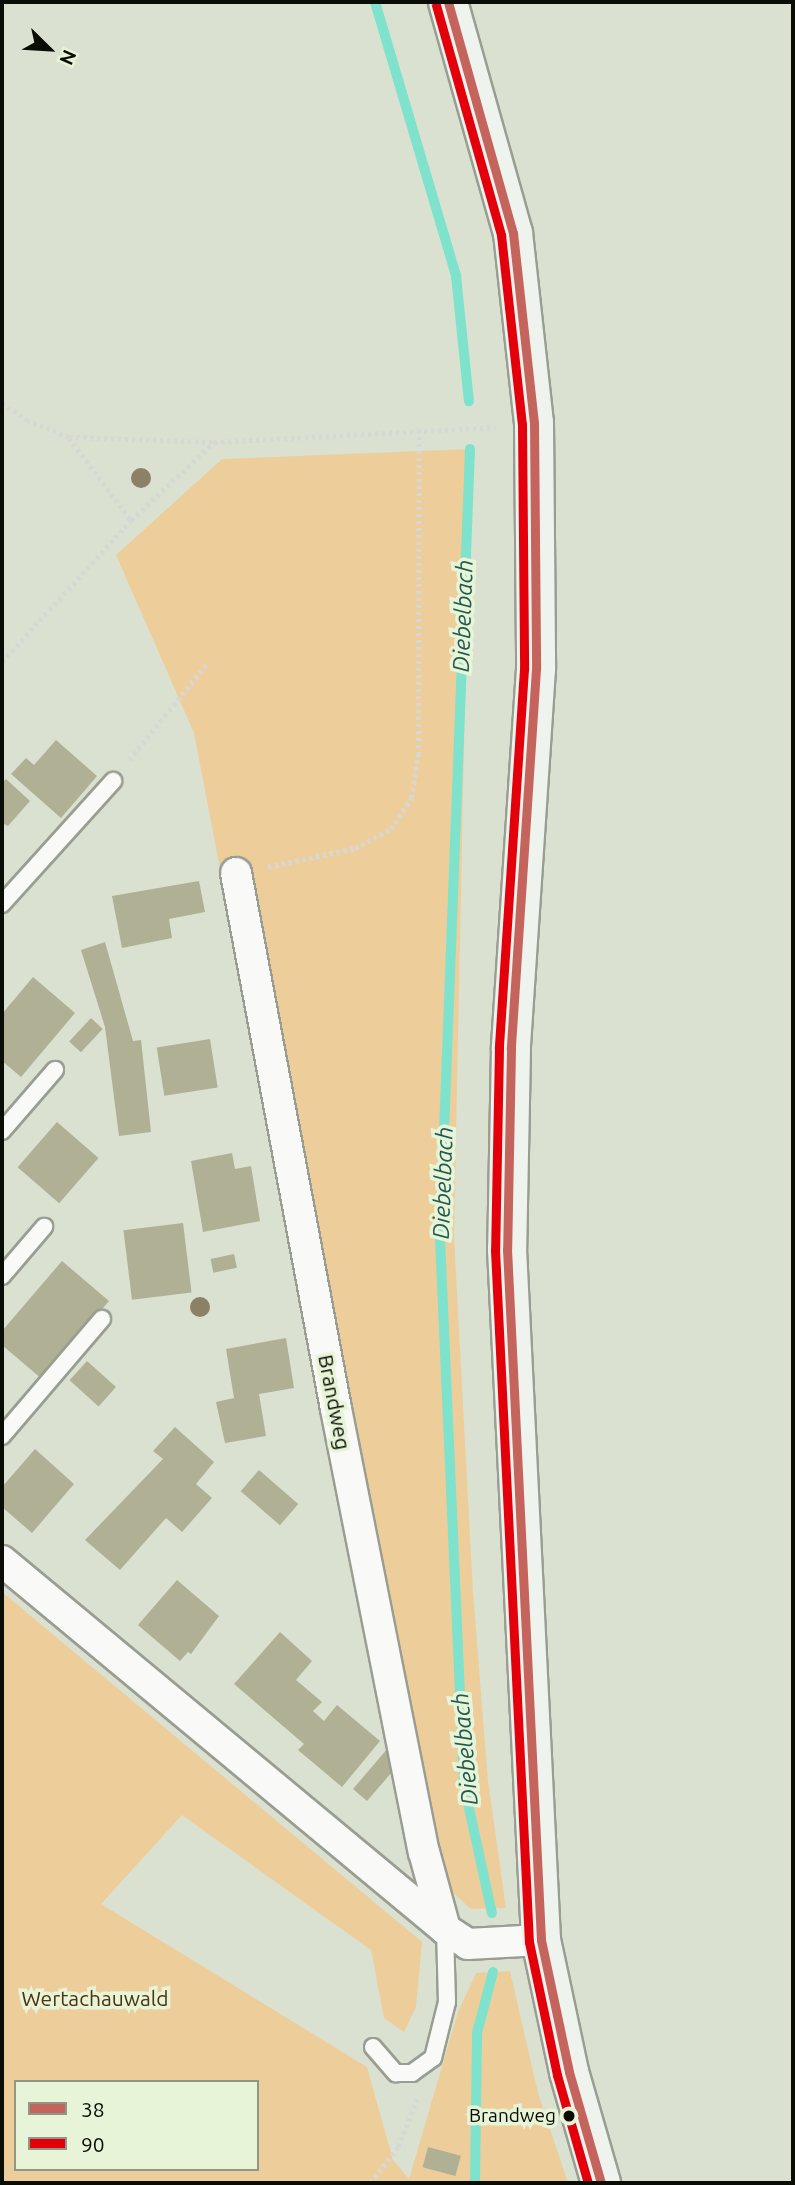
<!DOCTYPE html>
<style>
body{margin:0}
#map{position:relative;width:795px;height:2185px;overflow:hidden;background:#dae1d1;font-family:Ubuntu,sans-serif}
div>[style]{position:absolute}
.green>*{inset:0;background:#edce9b}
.stream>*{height:10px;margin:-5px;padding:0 5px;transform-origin:5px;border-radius:5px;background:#7ee2cd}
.building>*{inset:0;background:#b0b094;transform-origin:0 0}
.path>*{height:4.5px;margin-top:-2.25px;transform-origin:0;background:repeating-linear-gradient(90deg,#d7d8d4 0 3.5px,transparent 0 7px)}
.roads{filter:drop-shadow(2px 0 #999d92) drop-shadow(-2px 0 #999d92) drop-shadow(0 2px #999d92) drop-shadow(0 -2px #999d92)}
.lane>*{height:16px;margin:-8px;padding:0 8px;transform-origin:8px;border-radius:8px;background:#f9faf8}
.street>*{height:30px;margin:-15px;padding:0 15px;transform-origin:15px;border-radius:15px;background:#f9faf8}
.secondary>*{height:38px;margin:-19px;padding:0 19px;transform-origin:19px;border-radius:19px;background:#eef3ee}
.bus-1>*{height:9px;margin:-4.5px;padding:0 4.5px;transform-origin:4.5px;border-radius:4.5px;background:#c4645c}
.bus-2>*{height:9px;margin:-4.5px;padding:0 4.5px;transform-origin:4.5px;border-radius:4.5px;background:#e3000b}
.trees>*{width:20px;height:20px;margin:-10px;border-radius:50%;background:#8c8166}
.dots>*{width:19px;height:19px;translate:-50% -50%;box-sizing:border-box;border:4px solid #e8f4d8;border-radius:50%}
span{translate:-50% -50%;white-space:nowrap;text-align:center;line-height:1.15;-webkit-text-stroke:7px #e8f4d8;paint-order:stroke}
.bus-label{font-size:19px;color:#0a0d05}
.right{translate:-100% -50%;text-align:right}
.street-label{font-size:21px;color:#0a0d05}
.park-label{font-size:21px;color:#4c320e}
.water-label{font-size:23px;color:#205a50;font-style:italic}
.frame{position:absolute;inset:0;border:4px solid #0a0d05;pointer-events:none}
.legend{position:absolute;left:14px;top:2080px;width:245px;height:91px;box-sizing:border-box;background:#e8f4d8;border:2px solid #8f9884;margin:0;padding:9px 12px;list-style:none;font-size:21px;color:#0a0d05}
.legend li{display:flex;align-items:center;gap:14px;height:35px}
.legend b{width:35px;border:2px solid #8f9884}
.north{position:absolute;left:14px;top:14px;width:70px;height:70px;-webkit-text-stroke:5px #e8f4d8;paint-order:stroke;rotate:114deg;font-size:19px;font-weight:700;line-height:28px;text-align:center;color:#0a0d05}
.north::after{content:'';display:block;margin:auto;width:24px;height:32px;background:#0a0d05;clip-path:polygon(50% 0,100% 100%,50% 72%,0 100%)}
</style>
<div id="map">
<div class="green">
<i style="clip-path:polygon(470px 449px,454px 1236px,473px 1592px,488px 1781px,506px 1908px,471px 1909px,442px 1883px,248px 883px,219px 864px,194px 733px,116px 555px,222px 459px)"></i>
<i style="clip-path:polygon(evenodd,2px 1592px,422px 1942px,416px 2007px,404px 2032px,384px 2018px,371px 1950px,182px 1815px,101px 1904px,367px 2067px,393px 2160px,409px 2179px,458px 2012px,476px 1973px,510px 1971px,538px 2093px,568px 2183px,2px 2183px,2px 1592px,16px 2082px,257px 2082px,257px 2169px,16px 2169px,16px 2082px)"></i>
</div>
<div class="stream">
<i style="left:375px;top:2px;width:286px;rotate:73.5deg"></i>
<i style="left:456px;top:276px;width:126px;rotate:84.1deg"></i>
<i style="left:470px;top:449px;width:790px;rotate:92.18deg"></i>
<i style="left:440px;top:1238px;width:548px;rotate:87.49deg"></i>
<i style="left:464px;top:1785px;width:131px;rotate:77.7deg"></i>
<i style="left:475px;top:2183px;width:150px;rotate:-89.2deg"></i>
<i style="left:477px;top:2033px;width:63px;rotate:-75.3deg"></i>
</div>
<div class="building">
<i style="clip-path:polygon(56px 740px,97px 776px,61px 818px,11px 774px,26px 758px,34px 765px)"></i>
<i style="clip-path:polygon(6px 779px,30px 801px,8px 826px,2px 823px,2px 783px)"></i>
<i style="clip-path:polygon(199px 881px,205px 912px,169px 919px,172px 938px,122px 948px,112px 896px)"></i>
<i style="clip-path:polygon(105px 942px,133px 1041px,141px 1040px,151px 1132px,119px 1136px,105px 1027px,81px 950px)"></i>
<i style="clip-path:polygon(33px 977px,75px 1013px,21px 1077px,2px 1061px,2px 1014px)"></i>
<i style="left:91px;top:1018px;width:16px;height:32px;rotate:43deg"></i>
<i style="left:210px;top:1039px;width:49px;height:54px;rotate:81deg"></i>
<i style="left:57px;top:1122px;width:55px;height:60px;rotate:41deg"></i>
<i style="clip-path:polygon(232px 1153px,235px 1169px,251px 1166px,260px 1221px,203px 1232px,191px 1161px)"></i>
<i style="left:183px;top:1223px;width:70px;height:60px;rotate:83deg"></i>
<i style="left:234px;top:1254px;width:14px;height:24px;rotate:78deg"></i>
<i style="clip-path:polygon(62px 1261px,109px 1301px,43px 1380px,2px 1345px,2px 1331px)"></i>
<i style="clip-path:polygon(286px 1338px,294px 1388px,259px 1394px,266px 1436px,225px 1443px,216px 1402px,234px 1398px,226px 1349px)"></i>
<i style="left:87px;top:1361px;width:39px;height:26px;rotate:42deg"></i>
<i style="clip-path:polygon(175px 1427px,214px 1462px,196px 1484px,212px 1498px,182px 1532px,166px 1518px,120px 1570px,85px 1540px,163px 1459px,153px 1451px)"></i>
<i style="clip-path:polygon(35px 1449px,74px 1484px,32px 1533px,2px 1507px,2px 1487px)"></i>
<i style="left:259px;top:1470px;width:52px;height:28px;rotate:41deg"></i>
<i style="clip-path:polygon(177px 1580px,219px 1616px,191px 1654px,188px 1652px,180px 1661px,138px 1625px)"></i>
<i style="clip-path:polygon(280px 1632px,312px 1661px,296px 1680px,322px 1702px,313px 1711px,324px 1721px,337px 1705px,380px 1741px,342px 1787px,298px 1750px,304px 1744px,234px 1684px)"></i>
<i style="clip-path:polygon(388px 1748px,392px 1772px,367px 1801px,353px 1789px)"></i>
<i style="left:428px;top:2147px;width:34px;height:21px;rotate:15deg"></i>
</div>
<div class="path">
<i style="left:2px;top:403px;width:30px;rotate:34deg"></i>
<i style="left:27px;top:420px;width:45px;rotate:22deg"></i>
<i style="left:69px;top:437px;width:145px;rotate:2deg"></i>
<i style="left:214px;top:442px;width:282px;rotate:-3deg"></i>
<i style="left:69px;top:438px;width:103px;rotate:52.9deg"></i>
<i style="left:2px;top:662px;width:192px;rotate:-47.7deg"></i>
<i style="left:131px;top:520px;width:114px;rotate:-43.2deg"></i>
<i style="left:129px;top:760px;width:122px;rotate:-51deg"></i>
<i style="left:268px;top:867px;width:89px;rotate:-12.3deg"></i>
<i style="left:355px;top:848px;width:41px;rotate:-27.8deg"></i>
<i style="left:391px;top:829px;width:37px;rotate:-57deg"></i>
<i style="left:411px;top:798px;width:44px;rotate:-80.8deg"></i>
<i style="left:418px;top:755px;width:325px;rotate:-89.8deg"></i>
<i style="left:370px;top:2183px;width:46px;rotate:-52.1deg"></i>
<i style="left:398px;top:2147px;width:52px;rotate:-68.4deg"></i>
</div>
<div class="roads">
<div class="lane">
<i style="left:2px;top:904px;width:166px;rotate:-47.9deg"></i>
<i style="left:2px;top:1131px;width:81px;rotate:-49deg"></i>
<i style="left:2px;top:1276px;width:65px;rotate:-49.4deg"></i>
<i style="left:2px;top:1436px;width:154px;rotate:-49.5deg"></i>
<i style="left:373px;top:2047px;width:35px;rotate:49deg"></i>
<i style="left:396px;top:2073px;width:16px"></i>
<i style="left:412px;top:2073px;width:26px;rotate:-36deg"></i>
<i style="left:433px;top:2058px;width:58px;rotate:-76deg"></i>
<i style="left:447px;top:2002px;width:73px;rotate:-91.6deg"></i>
</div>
<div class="street">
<i style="left:236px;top:873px;width:545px;rotate:79.43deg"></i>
<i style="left:336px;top:1409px;width:452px;rotate:78.8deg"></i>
<i style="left:424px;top:1852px;width:80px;rotate:74.7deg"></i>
<i style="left:2px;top:1561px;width:576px;rotate:39.72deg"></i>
<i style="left:445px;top:1929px;width:27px;rotate:33deg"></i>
<i style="left:468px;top:1944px;width:73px;rotate:-3.1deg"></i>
</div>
<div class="secondary">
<i style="left:448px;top:2px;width:240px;rotate:74.3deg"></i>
<i style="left:513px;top:233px;width:191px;rotate:83.7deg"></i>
<i style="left:534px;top:423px;width:246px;rotate:89.5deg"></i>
<i style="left:536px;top:669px;width:381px;rotate:93.8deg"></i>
<i style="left:511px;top:1049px;width:200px;rotate:91.1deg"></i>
<i style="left:507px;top:1249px;width:692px;rotate:87.18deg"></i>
<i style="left:541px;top:1940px;width:135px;rotate:78deg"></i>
<i style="left:569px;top:2072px;width:116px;rotate:73.9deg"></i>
</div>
</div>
<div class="bus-1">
<i style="left:448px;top:2px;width:240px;rotate:74.3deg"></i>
<i style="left:513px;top:233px;width:191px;rotate:83.7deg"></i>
<i style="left:534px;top:423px;width:246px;rotate:89.5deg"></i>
<i style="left:536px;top:669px;width:381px;rotate:93.8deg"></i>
<i style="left:511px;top:1049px;width:200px;rotate:91.1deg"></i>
<i style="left:507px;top:1249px;width:692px;rotate:87.18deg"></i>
<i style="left:541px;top:1940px;width:135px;rotate:78deg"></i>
<i style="left:569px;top:2072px;width:116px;rotate:73.9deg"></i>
</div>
<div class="bus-2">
<i style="left:436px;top:5px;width:239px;rotate:74.2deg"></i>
<i style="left:501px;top:235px;width:190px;rotate:83.7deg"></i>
<i style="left:522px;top:424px;width:245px;rotate:89.5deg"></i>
<i style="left:524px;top:669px;width:380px;rotate:93.8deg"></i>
<i style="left:499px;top:1048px;width:202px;rotate:91.1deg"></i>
<i style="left:495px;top:1250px;width:693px;rotate:87.19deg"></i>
<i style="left:529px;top:1942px;width:136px;rotate:78.1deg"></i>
<i style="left:557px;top:2075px;width:112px;rotate:74deg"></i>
</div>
<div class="trees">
<i style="left:141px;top:478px"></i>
<i style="left:200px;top:1307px"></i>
</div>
<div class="dots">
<i style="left:569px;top:2116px;background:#0a0d05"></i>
</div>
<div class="bus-label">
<span class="right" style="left:556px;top:2116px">Brandweg</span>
</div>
<div class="street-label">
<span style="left:335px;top:1402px;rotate:79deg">Brandweg</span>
</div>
<div class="park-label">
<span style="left:95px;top:1998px">Wertachauwald</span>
</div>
<div class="water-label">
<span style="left:463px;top:616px;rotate:-88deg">Diebelbach</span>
<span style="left:443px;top:1183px;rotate:-88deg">Diebelbach</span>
<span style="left:465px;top:1749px;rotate:-95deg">Diebelbach</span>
</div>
<div class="frame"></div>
<ul class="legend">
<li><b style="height:9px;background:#c4645c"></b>38</li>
<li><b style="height:9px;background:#e3000b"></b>90</li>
</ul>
<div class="north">N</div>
</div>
